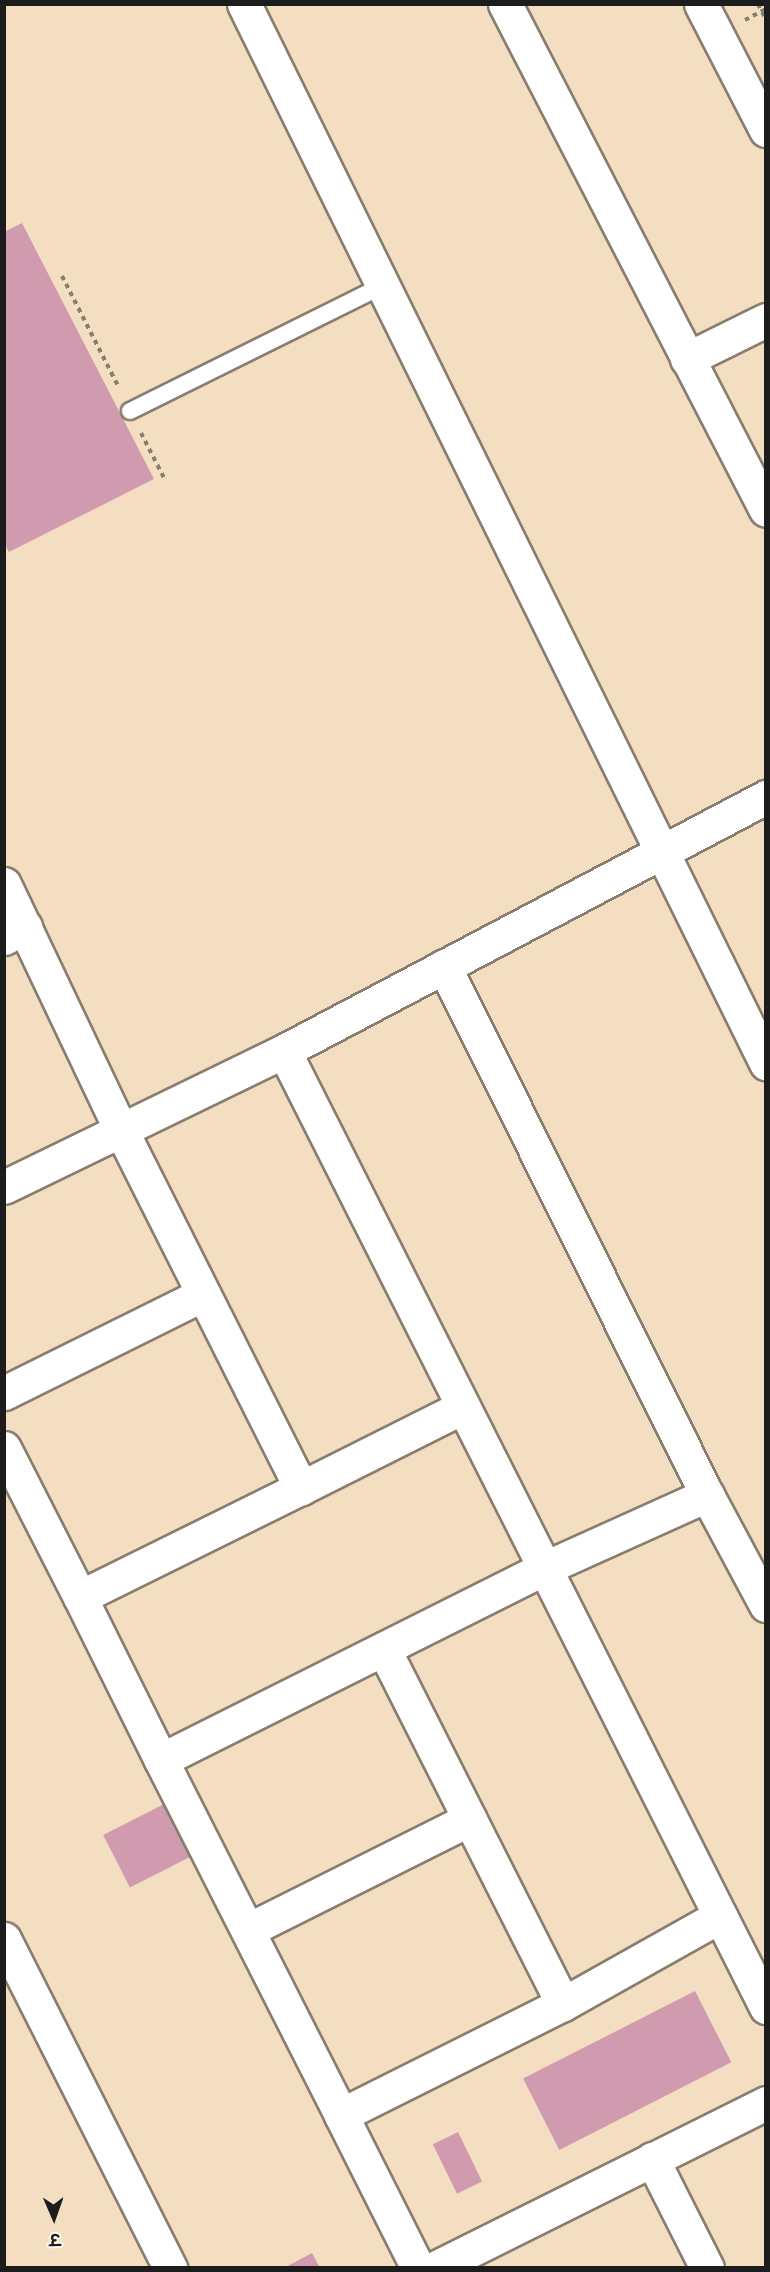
<!DOCTYPE html>
<meta charset="utf-8">
<style>
body{margin:0}
#map{position:relative;width:770px;height:2272px;overflow:hidden;background:#f3dec1;font-family:"Gochi Hand","Playpen Sans Deva",sans-serif}
div>[style]{position:absolute}
.building>*{inset:0;background:#d19baf;transform-origin:0 0}
.path>*{height:4px;margin-top:-2px;transform-origin:0;background:repeating-linear-gradient(90deg,#887d6e 0 4.5px,transparent 0 9px)}
.roads{filter:drop-shadow(2px 0 #887d6e) drop-shadow(-2px 0 #887d6e) drop-shadow(0 2px #887d6e) drop-shadow(0 -2px #887d6e)}
.service>*{height:16px;margin:-8px;padding:0 8px;transform-origin:8px;border-radius:8px;background:#fff}
.minor>*{height:33px;margin:-16.5px;padding:0 16.5px;transform-origin:16.5px;border-radius:16.5px;background:#fff}
.tertiary>*{height:33px;margin:-16.5px;padding:0 16.5px;transform-origin:16.5px;border-radius:16.5px;background:#fff}
span{translate:-50% -50%;white-space:nowrap;text-align:center;line-height:1.15;-webkit-text-stroke:4.5px #fbf7ec;paint-order:stroke}
.frame{position:absolute;inset:0;border:6px solid #1c1c1c;pointer-events:none}
.north{position:absolute;left:24px;top:2188px;width:60px;height:60px;-webkit-text-stroke:4px #fbf7ec;paint-order:stroke;rotate:178deg;font-size:16px;font-weight:700;line-height:24px;text-align:center;color:#1c1c1c}
.north::after{content:'';display:block;margin:auto;width:21px;height:27px;background:#1c1c1c;clip-path:polygon(50% 0,100% 100%,50% 72%,0 100%)}
</style>
<div id="map">
<div class="building">
<i style="clip-path:polygon(22px 223px,154px 479px,9px 552px,4px 543px,4px 232px)"></i>
<i style="left:170px;top:1801px;width:59px;height:75px;rotate:63deg"></i>
<i style="left:695px;top:1991px;width:80px;height:193px;rotate:63deg"></i>
<i style="left:458px;top:2132px;width:55px;height:28px;rotate:64deg"></i>
<i style="clip-path:polygon(312px 2253px,320px 2268px,284px 2268px)"></i>
</div>
<div class="path">
<i style="left:758px;top:4px;width:18px;rotate:63deg"></i>
<i style="left:745px;top:20px;width:24px;rotate:-28deg"></i>
<i style="left:62px;top:276px;width:126px;rotate:63deg"></i>
<i style="left:141px;top:433px;width:53px;rotate:62.9deg"></i>
</div>
<div class="roads">
<div class="service">
<i style="left:130px;top:411px;width:281px;rotate:-26.4deg"></i>
</div>
<div class="minor">
<i style="left:244px;top:4px;width:1181px;rotate:63.76deg"></i>
<i style="left:505px;top:4px;width:569px;rotate:62.71deg"></i>
<i style="left:701px;top:4px;width:142px;rotate:62.7deg"></i>
<i style="left:687px;top:359px;width:88px;rotate:-26.3deg"></i>
<i style="left:4px;top:938px;width:24px;rotate:-28deg"></i>
<i style="left:444px;top:966px;width:591px;rotate:63.57deg"></i>
<i style="left:707px;top:1495px;width:125px;rotate:61.8deg"></i>
<i style="left:284px;top:1051px;width:1071px;rotate:63.24deg"></i>
<i style="left:121px;top:1130px;width:401px;rotate:63.3deg"></i>
<i style="left:301px;top:1488px;width:181px;rotate:-26.6deg"></i>
<i style="left:4px;top:1393px;width:222px;rotate:-26.4deg"></i>
<i style="left:4px;top:1448px;width:167px;rotate:63deg"></i>
<i style="left:80px;top:1597px;width:246px;rotate:-26.3deg"></i>
<i style="left:80px;top:1597px;width:182px;rotate:63.6deg"></i>
<i style="left:161px;top:1760px;width:429px;rotate:-26.6deg"></i>
<i style="left:545px;top:1568px;width:178px;rotate:-24.3deg"></i>
<i style="left:161px;top:1760px;width:398px;rotate:63.1deg"></i>
<i style="left:341px;top:2115px;width:248px;rotate:-26.6deg"></i>
<i style="left:563px;top:2004px;width:398px;rotate:-116.8deg"></i>
<i style="left:248px;top:1930px;width:248px;rotate:-26.6deg"></i>
<i style="left:4px;top:1939px;width:369px;rotate:63.2deg"></i>
<i style="left:563px;top:2004px;width:180px;rotate:-29.3deg"></i>
<i style="left:341px;top:2115px;width:171px;rotate:63.3deg"></i>
<i style="left:652px;top:2159px;width:122px;rotate:63.2deg"></i>
<i style="left:435px;top:2268px;width:370px;rotate:-26.5deg"></i>
</div>
<div class="tertiary">
<i style="left:4px;top:884px;width:272px;rotate:64.6deg"></i>
<i style="left:4px;top:1187px;width:311px;rotate:-25.9deg"></i>
<i style="left:284px;top:1051px;width:545px;rotate:-27.79deg"></i>
</div>
</div>
<div class="frame"></div>
<div class="north">उ</div>
</div>
